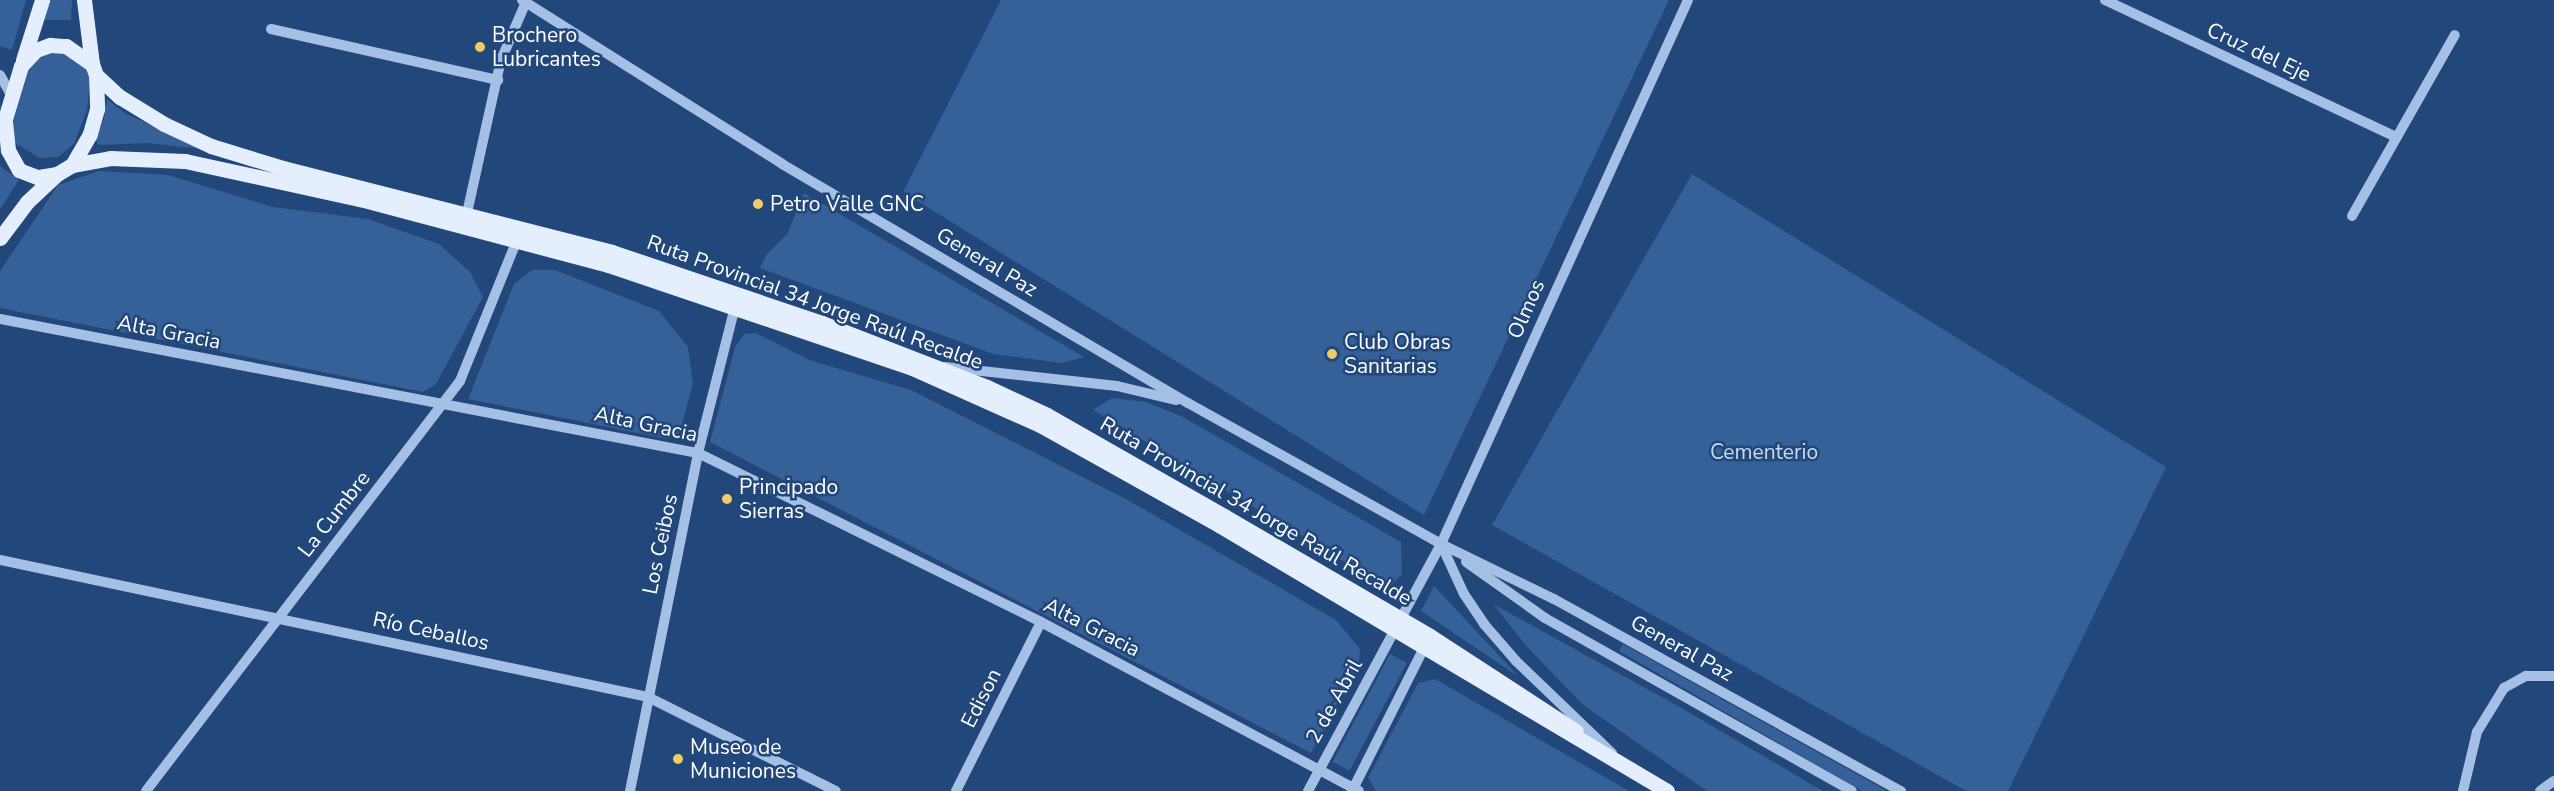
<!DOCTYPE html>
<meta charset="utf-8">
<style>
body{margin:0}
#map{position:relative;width:2554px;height:791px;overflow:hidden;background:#22477a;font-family:"Nunito Sans",sans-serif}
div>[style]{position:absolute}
.green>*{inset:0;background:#366098;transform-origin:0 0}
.minor>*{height:10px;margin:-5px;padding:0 5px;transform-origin:5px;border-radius:5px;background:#a5c0e5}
.major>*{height:15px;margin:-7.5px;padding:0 7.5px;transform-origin:7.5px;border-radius:7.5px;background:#e5eefc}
.dots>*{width:16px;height:16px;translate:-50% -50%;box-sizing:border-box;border:3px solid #22477a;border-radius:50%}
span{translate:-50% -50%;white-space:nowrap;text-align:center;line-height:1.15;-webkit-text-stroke:5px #22477a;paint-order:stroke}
.poi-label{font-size:21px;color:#fff}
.left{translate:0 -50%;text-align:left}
.street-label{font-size:21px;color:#fff}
.park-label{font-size:21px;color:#c8dbf4}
</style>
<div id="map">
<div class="green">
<i style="clip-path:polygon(0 0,26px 0,12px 50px,0 46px)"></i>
<i style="clip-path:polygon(47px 0,72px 0,71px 20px,40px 20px)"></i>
<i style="clip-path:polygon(1001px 0,1669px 0,1424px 515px,903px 192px)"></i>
<i style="clip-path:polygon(53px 48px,82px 60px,90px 78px,87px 110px,74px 144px,58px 157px,40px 158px,15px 143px,12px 127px,29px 64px)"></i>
<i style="clip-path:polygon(107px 99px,126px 114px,211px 150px,148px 143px,99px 145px,95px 140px,104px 118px)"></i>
<i style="clip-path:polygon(0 166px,19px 180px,0 209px)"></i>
<i style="clip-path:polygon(99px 171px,168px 175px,273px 207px,368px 219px,439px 244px,470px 272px,483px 297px,436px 384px,423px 392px,0 308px,0 271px,58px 185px)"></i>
<i style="clip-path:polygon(1692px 174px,2166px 467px,2008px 791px,1966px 791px,1492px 525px)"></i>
<i style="clip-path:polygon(804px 193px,1084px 357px,1062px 363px,993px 354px,760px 268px,766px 255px,787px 234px)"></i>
<i style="clip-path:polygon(532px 270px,555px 270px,659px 311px,688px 347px,693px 383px,680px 432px,668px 439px,468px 399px,514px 284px)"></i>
<i style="clip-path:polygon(756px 333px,809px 360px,911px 390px,1126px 499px,1336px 620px,1360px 649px,1359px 662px,1311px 753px,710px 442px,735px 347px,744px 334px)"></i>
<i style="clip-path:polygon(1112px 398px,1146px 402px,1183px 417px,1401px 542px,1402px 574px,1390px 586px,1374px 580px,1093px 410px)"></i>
<i style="clip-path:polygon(1434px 586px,1519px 677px,1421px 611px)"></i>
<i style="clip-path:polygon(1493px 604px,1678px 706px,1823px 791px,1707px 791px,1583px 705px,1528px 648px)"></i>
<i style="clip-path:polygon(1623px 644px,1887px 791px,1862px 791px,1619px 651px)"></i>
<i style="left:1390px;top:654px;width:19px;height:122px;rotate:28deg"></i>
<i style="clip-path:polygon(1435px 679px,1629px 791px,1376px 791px,1368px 778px,1418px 683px)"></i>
</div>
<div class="minor">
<i style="left:522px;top:0;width:307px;rotate:32.2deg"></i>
<i style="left:782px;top:164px;width:471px;rotate:30.5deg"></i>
<i style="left:1188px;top:403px;width:290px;rotate:29.1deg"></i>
<i style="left:1441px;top:544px;width:126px;rotate:26deg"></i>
<i style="left:1554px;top:599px;width:397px;rotate:29deg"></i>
<i style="left:2105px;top:0;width:322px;rotate:25.2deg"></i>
<i style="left:271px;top:29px;width:233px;rotate:12.7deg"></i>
<i style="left:0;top:75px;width:21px;rotate:61deg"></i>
<i style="left:467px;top:213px;width:157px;rotate:-77.5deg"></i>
<i style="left:501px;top:60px;width:63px;rotate:-66.7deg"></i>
<i style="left:2352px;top:216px;width:208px;rotate:-60.4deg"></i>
<i style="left:0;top:319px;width:711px;rotate:10.87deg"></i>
<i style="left:698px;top:453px;width:382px;rotate:26.2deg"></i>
<i style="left:1041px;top:622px;width:360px;rotate:28deg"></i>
<i style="left:945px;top:367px;width:173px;rotate:6.3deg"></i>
<i style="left:1117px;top:386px;width:61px;rotate:13.3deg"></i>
<i style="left:1441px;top:544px;width:55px;rotate:65.3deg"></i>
<i style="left:1464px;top:594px;width:36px;rotate:56deg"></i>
<i style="left:1484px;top:624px;width:49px;rotate:49.1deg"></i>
<i style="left:1516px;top:661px;width:133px;rotate:43.8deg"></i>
<i style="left:0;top:560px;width:662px;rotate:11.94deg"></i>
<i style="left:648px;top:697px;width:210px;rotate:26.6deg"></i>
<i style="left:1466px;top:562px;width:97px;rotate:35.3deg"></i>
<i style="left:1545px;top:618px;width:352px;rotate:29.4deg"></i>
<i style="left:146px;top:791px;width:516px;rotate:-52.55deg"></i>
<i style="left:460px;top:381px;width:152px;rotate:-68deg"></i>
<i style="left:630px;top:791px;width:345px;rotate:-78.6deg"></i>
<i style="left:698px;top:453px;width:151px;rotate:-75.8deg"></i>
<i style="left:956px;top:791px;width:189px;rotate:-63.3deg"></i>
<i style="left:1308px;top:791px;width:281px;rotate:-61.7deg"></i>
<i style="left:1441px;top:544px;width:597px;rotate:-65.58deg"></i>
<i style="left:1352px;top:791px;width:167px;rotate:-63.3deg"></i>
<i style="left:2463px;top:791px;width:61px;rotate:-76.7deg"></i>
<i style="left:2477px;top:732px;width:52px;rotate:-58.5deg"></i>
<i style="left:2504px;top:688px;width:25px;rotate:-29deg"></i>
<i style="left:2526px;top:676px;width:28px"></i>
<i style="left:2540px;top:791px;width:17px;rotate:-36deg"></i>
</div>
<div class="major">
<i style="left:84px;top:0;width:64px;rotate:82.9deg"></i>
<i style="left:50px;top:45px;width:16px;rotate:4deg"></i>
<i style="left:66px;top:46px;width:32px;rotate:35deg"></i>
<i style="left:92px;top:64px;width:12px;rotate:70deg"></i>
<i style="left:96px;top:75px;width:34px;rotate:88deg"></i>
<i style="left:97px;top:109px;width:26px;rotate:106deg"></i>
<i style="left:90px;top:134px;width:36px;rotate:120deg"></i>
<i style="left:72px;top:165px;width:17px;rotate:149deg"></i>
<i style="left:57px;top:174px;width:20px;rotate:171deg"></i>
<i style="left:37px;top:177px;width:19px;rotate:-159deg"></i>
<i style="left:19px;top:170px;width:23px;rotate:-119deg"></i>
<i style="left:8px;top:150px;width:31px;rotate:-96deg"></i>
<i style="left:5px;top:119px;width:55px;rotate:-73.2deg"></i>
<i style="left:21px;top:66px;width:22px;rotate:-47deg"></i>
<i style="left:36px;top:50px;width:15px;rotate:-20deg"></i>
<i style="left:23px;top:60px;width:63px;rotate:-72.4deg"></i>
<i style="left:96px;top:75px;width:33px;rotate:43deg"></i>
<i style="left:120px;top:97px;width:52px;rotate:31.5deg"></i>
<i style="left:164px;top:124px;width:52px;rotate:25.1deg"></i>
<i style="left:211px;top:146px;width:75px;rotate:17deg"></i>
<i style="left:283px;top:168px;width:340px;rotate:14.3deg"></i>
<i style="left:612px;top:252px;width:222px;rotate:18.7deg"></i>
<i style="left:822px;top:323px;width:177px;rotate:21.2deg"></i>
<i style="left:987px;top:387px;width:66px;rotate:25deg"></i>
<i style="left:1047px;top:415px;width:204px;rotate:29.7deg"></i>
<i style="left:1224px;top:516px;width:238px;rotate:30.2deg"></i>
<i style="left:1430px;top:636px;width:174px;rotate:33.1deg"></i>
<i style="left:72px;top:165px;width:39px;rotate:-10deg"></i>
<i style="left:110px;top:158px;width:75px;rotate:2.3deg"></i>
<i style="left:185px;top:161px;width:179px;rotate:12.3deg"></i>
<i style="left:360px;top:199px;width:257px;rotate:14.9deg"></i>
<i style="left:608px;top:265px;width:321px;rotate:18.7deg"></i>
<i style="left:912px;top:368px;width:140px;rotate:24deg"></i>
<i style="left:1040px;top:425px;width:205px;rotate:29.2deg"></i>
<i style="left:1219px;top:525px;width:521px;rotate:30.7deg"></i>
<i style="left:0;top:238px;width:45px;rotate:-53.1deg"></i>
<i style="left:27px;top:202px;width:41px;rotate:-43deg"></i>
</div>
<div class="dots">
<i style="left:480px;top:47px;background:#f0cb67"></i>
<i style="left:758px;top:204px;background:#f0cb67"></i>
<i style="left:1332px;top:354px;background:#f0cb67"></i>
<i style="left:727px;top:499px;background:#f0cb67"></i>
<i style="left:678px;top:759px;background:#f0cb67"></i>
</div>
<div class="poi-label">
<span class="left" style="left:492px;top:47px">Brochero<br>Lubricantes</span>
<span class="left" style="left:770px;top:204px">Petro Valle GNC</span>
<span class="left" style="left:1344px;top:354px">Club Obras<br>Sanitarias</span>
<span class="left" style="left:739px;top:499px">Principado<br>Sierras</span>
<span class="left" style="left:690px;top:759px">Museo de<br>Municiones</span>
</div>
<div class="street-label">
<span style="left:2259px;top:52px;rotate:25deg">Cruz del Eje</span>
<span style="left:987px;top:262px;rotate:31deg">General Paz</span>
<span style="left:815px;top:302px;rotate:20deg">Ruta Provincial 34 Jorge Raúl Recalde</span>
<span style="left:1526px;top:309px;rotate:-66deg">Olmos</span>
<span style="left:169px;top:332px;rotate:11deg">Alta Gracia</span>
<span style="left:646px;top:424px;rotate:12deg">Alta Gracia</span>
<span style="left:1256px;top:511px;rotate:30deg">Ruta Provincial 34 Jorge Raúl Recalde</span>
<span style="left:334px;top:514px;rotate:-52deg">La Cumbre</span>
<span style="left:660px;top:544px;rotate:-78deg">Los Ceibos</span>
<span style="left:1092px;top:627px;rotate:27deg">Alta Gracia</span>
<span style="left:431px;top:631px;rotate:12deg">Río Ceballos</span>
<span style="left:1682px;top:648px;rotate:29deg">General Paz</span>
<span style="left:981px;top:698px;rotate:-63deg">Edison</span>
<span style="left:1334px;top:701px;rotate:-61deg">2 de Abril</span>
</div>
<div class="park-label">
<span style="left:1764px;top:452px">Cementerio</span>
</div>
</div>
